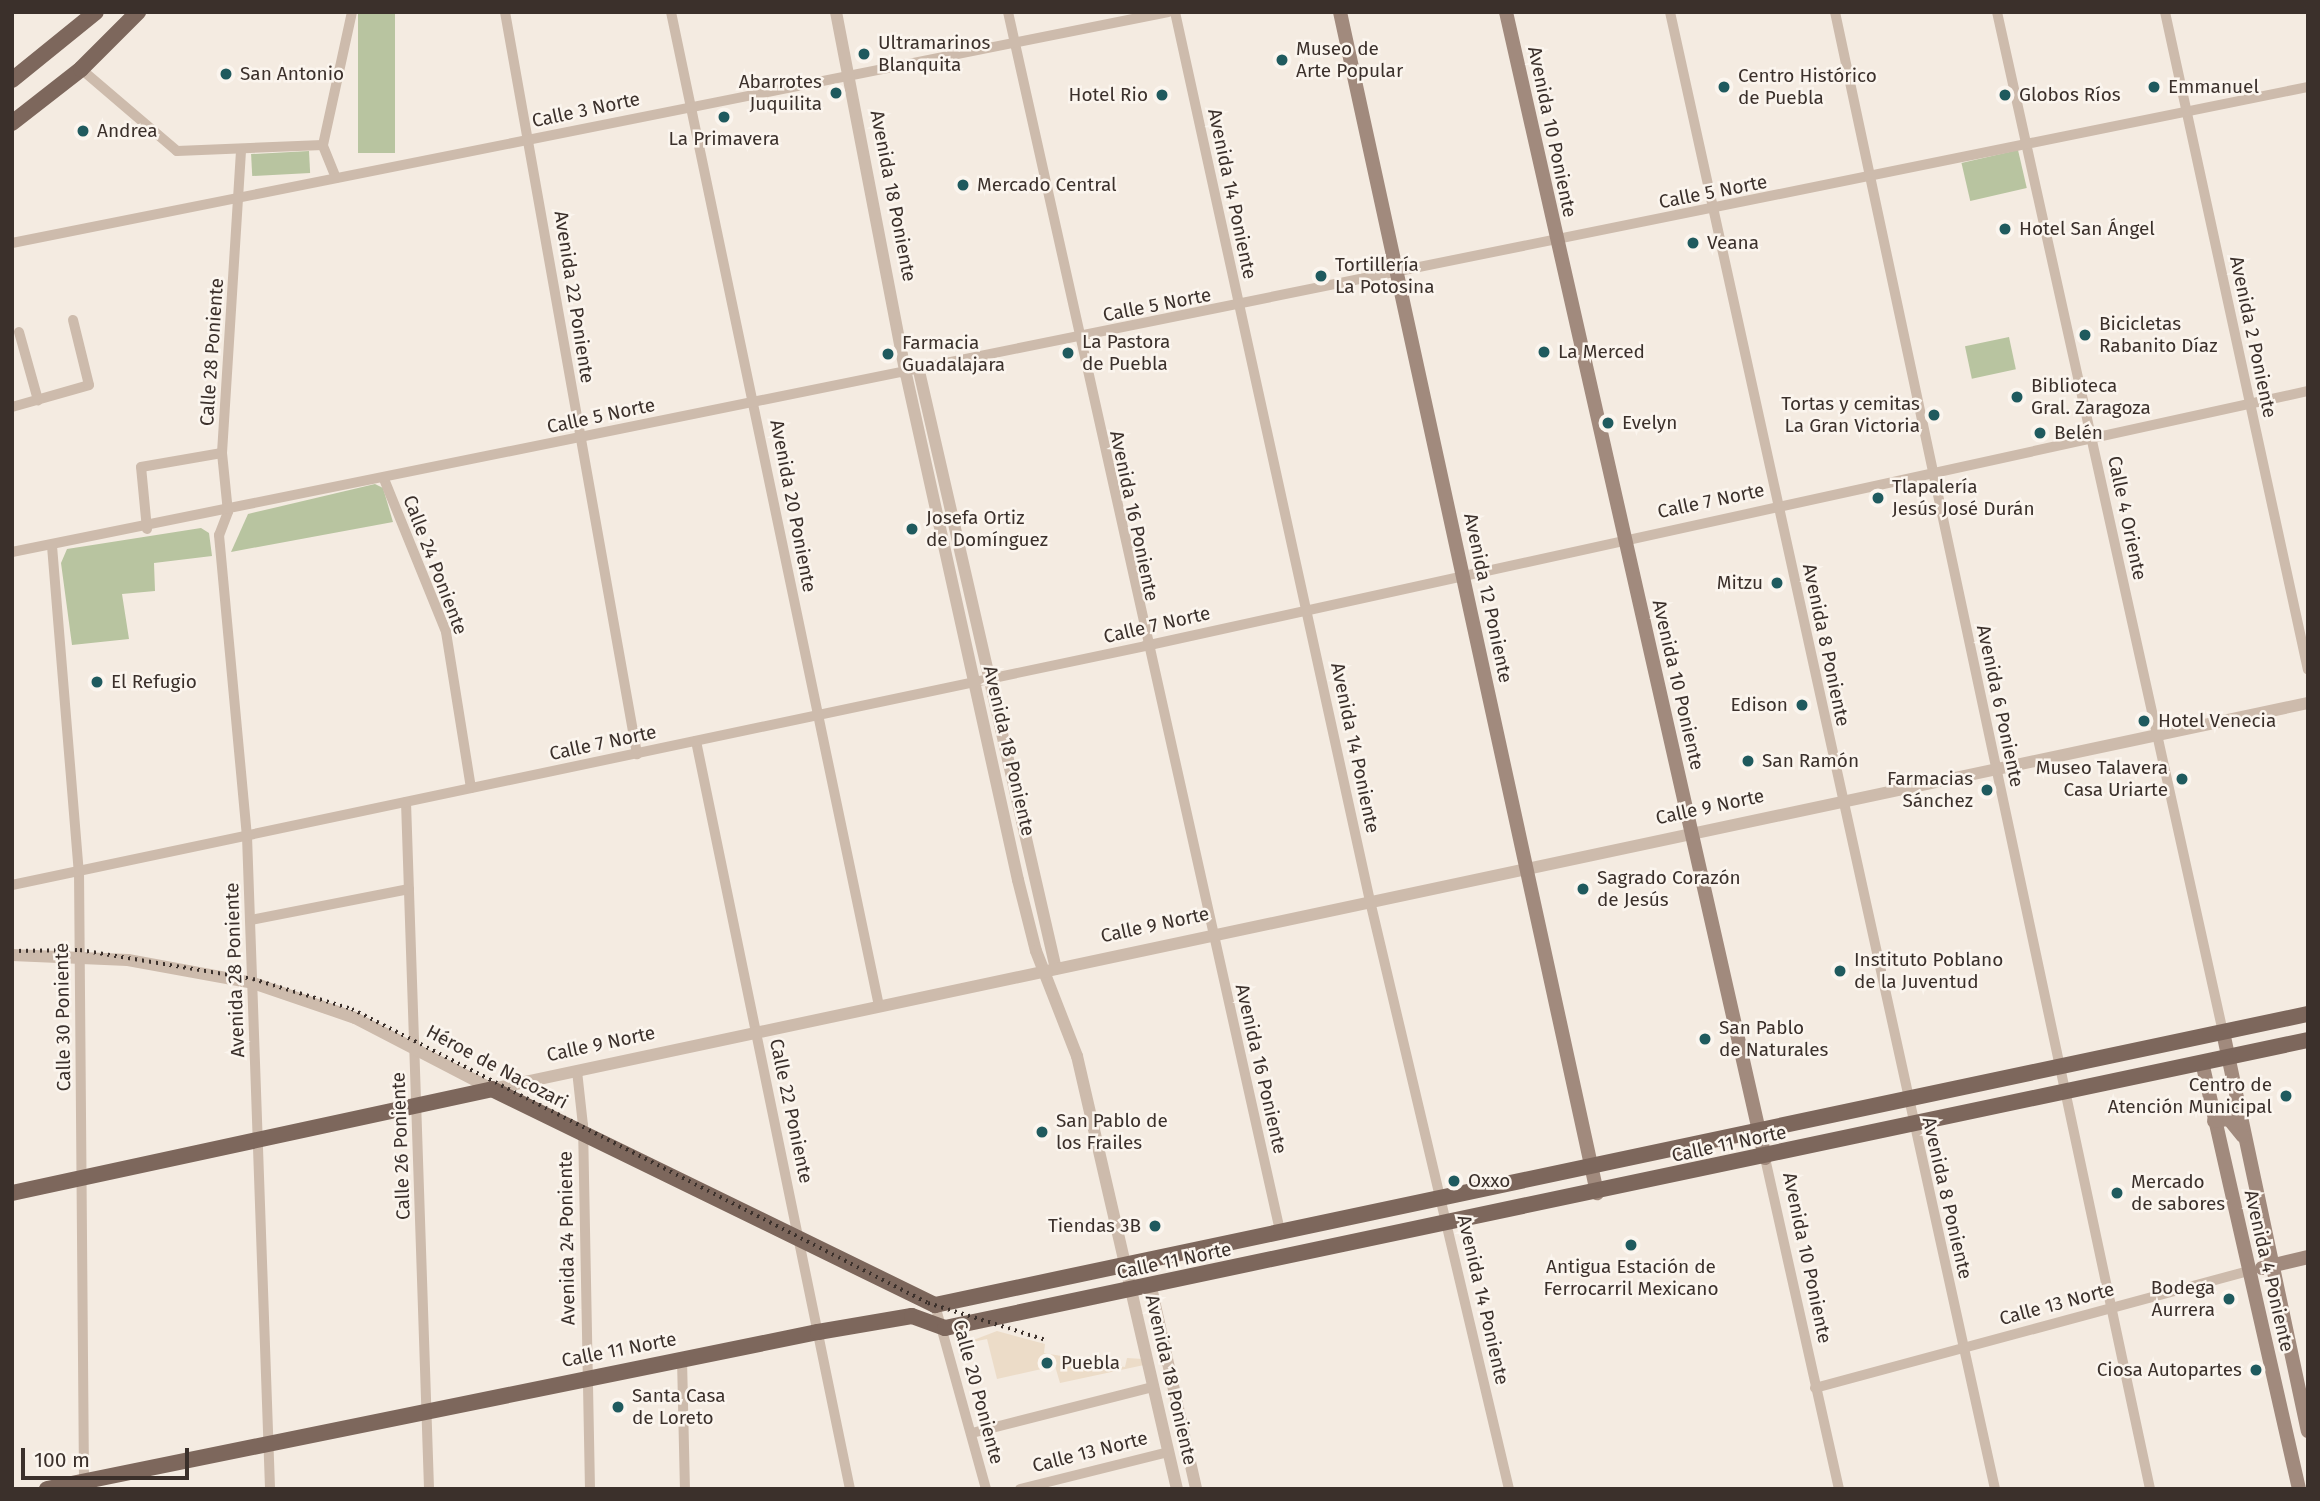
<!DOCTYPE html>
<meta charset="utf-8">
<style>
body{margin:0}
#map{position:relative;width:2320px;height:1501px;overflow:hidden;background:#f4ebe1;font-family:"Fira Sans",sans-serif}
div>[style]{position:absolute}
.green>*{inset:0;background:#b8c4a0;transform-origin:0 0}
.plaza>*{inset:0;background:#ecdcc8}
.minor>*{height:10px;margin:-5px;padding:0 5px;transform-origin:5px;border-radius:5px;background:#cdbbac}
.tertiary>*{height:12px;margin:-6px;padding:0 6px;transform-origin:6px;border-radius:6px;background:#cdbbac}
.secondary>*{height:14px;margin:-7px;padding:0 7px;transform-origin:7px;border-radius:7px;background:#a18a7d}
.primary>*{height:16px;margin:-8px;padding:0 8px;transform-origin:8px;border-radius:8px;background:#7d675c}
.rail>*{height:3.5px;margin-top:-1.75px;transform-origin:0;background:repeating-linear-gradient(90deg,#3b302b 0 2px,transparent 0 7px)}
.dots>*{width:19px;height:19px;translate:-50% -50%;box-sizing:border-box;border:4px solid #fbf5ee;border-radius:50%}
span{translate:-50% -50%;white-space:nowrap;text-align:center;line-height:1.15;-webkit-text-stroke:5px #fbf5ee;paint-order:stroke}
.poi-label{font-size:19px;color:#3b302b}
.left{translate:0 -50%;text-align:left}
.right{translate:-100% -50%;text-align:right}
.street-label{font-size:19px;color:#3b302b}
.frame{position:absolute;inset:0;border:14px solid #3b302b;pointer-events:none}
.scale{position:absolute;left:21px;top:1448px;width:168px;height:32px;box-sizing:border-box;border:4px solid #3b302b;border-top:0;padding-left:9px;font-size:21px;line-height:24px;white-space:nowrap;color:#3b302b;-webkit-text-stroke:5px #fbf5ee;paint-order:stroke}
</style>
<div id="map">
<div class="green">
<i style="left:358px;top:12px;width:37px;height:141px"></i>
<i style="left:2018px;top:150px;width:39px;height:58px;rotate:77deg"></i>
<i style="left:309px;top:151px;width:22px;height:58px;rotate:87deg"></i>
<i style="left:2009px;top:337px;width:33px;height:45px;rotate:78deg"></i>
<i style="clip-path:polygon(375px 484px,383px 488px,393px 522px,231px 552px,248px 514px)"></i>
<i style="clip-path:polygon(201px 528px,209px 533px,212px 556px,154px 563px,155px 591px,122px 594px,129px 639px,72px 645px,61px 563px,67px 549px)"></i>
</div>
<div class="plaza">
<i style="clip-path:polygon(997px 1331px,1045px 1344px,1044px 1353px,1125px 1367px,1127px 1358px,1143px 1359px,1144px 1365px,1060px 1383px,1055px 1366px,997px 1379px,987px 1339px,963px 1344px)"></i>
</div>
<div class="minor">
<i style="left:505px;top:12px;width:754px;rotate:79.91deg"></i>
<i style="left:671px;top:12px;width:1016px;rotate:78.18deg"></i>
<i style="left:1008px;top:12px;width:1249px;rotate:77.42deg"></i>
<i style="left:1175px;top:12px;width:910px;rotate:77.63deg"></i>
<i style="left:1370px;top:901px;width:604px;rotate:76.7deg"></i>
<i style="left:1670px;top:12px;width:1512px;rotate:77.59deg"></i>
<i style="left:1835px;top:12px;width:1510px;rotate:77.96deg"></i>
<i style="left:1997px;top:12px;width:1045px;rotate:77.51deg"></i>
<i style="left:2165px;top:12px;width:673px;rotate:77.74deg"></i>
<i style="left:81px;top:69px;width:126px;rotate:40.5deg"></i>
<i style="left:177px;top:151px;width:146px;rotate:-2.4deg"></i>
<i style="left:241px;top:151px;width:303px;rotate:93.6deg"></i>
<i style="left:222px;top:453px;width:59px;rotate:84.2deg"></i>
<i style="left:228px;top:512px;width:25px;rotate:111deg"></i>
<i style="left:219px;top:535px;width:302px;rotate:84.7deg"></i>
<i style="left:247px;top:836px;width:653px;rotate:87.98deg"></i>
<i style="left:336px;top:178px;width:35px;rotate:-112deg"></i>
<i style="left:323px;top:145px;width:136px;rotate:-77.7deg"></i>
<i style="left:12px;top:243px;width:1179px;rotate:-11.3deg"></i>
<i style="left:19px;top:332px;width:71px;rotate:74.4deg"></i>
<i style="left:12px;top:407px;width:80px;rotate:-15.9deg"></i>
<i style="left:89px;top:385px;width:67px;rotate:-103.8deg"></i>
<i style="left:384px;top:479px;width:165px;rotate:67.9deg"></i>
<i style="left:446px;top:632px;width:158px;rotate:80.9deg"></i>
<i style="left:147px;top:529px;width:62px;rotate:-95.5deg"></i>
<i style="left:141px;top:467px;width:82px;rotate:-9.8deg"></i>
<i style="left:52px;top:546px;width:326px;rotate:85.3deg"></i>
<i style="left:79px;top:871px;width:616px;rotate:89.53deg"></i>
<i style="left:12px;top:552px;width:2343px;rotate:-11.45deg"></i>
<i style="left:696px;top:741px;width:764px;rotate:78.37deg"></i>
<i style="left:406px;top:802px;width:687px;rotate:88.08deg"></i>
<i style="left:12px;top:885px;width:1158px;rotate:-11.91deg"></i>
<i style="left:1145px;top:646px;width:1191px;rotate:-12.37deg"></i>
<i style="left:251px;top:920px;width:161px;rotate:-11.1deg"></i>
<i style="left:577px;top:1071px;width:54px;rotate:83.7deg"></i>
<i style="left:583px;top:1125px;width:364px;rotate:88.9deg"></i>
<i style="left:1765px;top:1158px;width:339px;rotate:77.4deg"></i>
<i style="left:935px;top:1305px;width:191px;rotate:74.5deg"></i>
<i style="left:682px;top:1359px;width:130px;rotate:88.7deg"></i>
<i style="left:1815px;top:1388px;width:450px;rotate:-15.1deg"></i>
<i style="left:972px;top:1433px;width:187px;rotate:-14.3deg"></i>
<i style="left:1020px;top:1489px;width:153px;rotate:-14deg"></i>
</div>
<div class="tertiary">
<i style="left:836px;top:12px;width:369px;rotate:79.1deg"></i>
<i style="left:906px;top:374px;width:518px;rotate:77.52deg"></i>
<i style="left:1018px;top:880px;width:73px;rotate:75.8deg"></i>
<i style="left:1036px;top:951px;width:113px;rotate:68.7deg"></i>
<i style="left:1077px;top:1056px;width:444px;rotate:77deg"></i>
<i style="left:919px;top:371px;width:613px;rotate:77.1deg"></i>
<i style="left:12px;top:955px;width:116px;rotate:2.5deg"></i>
<i style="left:128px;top:960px;width:127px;rotate:10.4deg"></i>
<i style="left:253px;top:983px;width:108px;rotate:18.9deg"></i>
<i style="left:355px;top:1018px;width:154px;rotate:27.4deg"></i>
<i style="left:492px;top:1089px;width:1857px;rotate:-12deg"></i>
<i style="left:1151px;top:1287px;width:207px;rotate:77.4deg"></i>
</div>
<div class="secondary">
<i style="left:1340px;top:12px;width:1209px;rotate:77.72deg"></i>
<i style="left:1506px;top:12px;width:1175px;rotate:77.26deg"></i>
<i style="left:2223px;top:1032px;width:408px;rotate:78deg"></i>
<i style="left:2202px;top:1062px;width:438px;rotate:77.2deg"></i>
<i style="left:2214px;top:1121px;width:15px;rotate:-8deg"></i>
<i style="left:2229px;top:1119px;width:22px;rotate:51deg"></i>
<i style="left:2262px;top:1268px;width:47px;rotate:-13.4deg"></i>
</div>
<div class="primary">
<i style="left:12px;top:80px;width:108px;rotate:-39deg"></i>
<i style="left:12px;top:123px;width:88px;rotate:-38deg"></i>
<i style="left:81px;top:69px;width:81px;rotate:-45deg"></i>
<i style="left:12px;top:1193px;width:491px;rotate:-12.2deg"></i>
<i style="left:492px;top:1089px;width:493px;rotate:26deg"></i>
<i style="left:935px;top:1305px;width:1403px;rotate:-11.97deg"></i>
<i style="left:47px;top:1489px;width:787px;rotate:-11.51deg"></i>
<i style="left:818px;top:1332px;width:95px;rotate:-9.7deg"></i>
<i style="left:912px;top:1316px;width:35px;rotate:20deg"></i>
<i style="left:945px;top:1328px;width:1393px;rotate:-11.93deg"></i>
</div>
<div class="rail">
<i style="left:12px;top:951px;width:68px;rotate:-0.8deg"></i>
<i style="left:80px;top:950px;width:175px;rotate:9.5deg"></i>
<i style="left:253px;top:979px;width:103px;rotate:16.9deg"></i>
<i style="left:352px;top:1009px;width:647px;rotate:27.04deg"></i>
<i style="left:928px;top:1303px;width:124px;rotate:17.4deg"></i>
</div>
<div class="dots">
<i style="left:864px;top:54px;background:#1f5a5e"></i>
<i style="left:1282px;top:60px;background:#1f5a5e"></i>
<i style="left:226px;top:74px;background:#1f5a5e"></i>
<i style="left:1724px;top:87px;background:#1f5a5e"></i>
<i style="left:2154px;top:87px;background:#1f5a5e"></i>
<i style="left:836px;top:93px;background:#1f5a5e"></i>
<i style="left:1162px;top:95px;background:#1f5a5e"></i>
<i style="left:2005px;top:95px;background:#1f5a5e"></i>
<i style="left:724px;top:117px;background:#1f5a5e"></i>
<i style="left:83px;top:131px;background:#1f5a5e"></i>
<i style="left:963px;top:185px;background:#1f5a5e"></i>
<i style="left:2005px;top:229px;background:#1f5a5e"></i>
<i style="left:1693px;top:243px;background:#1f5a5e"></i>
<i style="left:1321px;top:276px;background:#1f5a5e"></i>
<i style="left:2085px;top:335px;background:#1f5a5e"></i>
<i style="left:1544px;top:352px;background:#1f5a5e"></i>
<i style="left:1068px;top:353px;background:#1f5a5e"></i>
<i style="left:888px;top:354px;background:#1f5a5e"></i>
<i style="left:2017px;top:397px;background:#1f5a5e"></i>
<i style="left:1934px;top:415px;background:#1f5a5e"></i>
<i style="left:1608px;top:423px;background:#1f5a5e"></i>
<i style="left:2040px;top:433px;background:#1f5a5e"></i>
<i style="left:1878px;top:498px;background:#1f5a5e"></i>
<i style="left:912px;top:529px;background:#1f5a5e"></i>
<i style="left:1777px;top:583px;background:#1f5a5e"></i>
<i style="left:97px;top:682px;background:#1f5a5e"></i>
<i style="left:1802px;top:705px;background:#1f5a5e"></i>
<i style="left:2144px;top:721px;background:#1f5a5e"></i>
<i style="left:1748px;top:761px;background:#1f5a5e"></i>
<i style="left:2182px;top:779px;background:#1f5a5e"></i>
<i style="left:1987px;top:790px;background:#1f5a5e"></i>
<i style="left:1583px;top:889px;background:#1f5a5e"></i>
<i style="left:1840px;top:971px;background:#1f5a5e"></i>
<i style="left:1705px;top:1039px;background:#1f5a5e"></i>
<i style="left:2286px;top:1096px;background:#1f5a5e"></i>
<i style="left:1042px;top:1132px;background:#1f5a5e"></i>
<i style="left:1454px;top:1181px;background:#1f5a5e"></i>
<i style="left:2117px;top:1193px;background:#1f5a5e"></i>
<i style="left:1155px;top:1226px;background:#1f5a5e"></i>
<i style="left:1631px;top:1245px;background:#1f5a5e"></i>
<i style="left:2229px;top:1299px;background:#1f5a5e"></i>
<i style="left:1047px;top:1363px;background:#1f5a5e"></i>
<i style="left:2256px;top:1370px;background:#1f5a5e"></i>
<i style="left:618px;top:1407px;background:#1f5a5e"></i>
</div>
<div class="poi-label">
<span class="left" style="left:878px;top:54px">Ultramarinos<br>Blanquita</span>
<span class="left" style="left:1296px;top:60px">Museo de<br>Arte Popular</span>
<span class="left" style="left:240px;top:74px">San Antonio</span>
<span class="left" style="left:1738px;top:87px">Centro Histórico<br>de Puebla</span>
<span class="right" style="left:822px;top:93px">Abarrotes<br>Juquilita</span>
<span class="left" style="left:2168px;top:87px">Emmanuel</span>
<span class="right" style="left:1148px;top:95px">Hotel Rio</span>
<span class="left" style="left:2019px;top:95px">Globos Ríos</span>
<span class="left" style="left:97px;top:131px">Andrea</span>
<span style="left:724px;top:139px">La Primavera</span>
<span class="left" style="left:977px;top:185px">Mercado Central</span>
<span class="left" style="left:2019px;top:229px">Hotel San Ángel</span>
<span class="left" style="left:1707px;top:243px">Veana</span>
<span class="left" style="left:1335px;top:276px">Tortillería<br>La Potosina</span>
<span class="left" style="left:2099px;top:335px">Bicicletas<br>Rabanito Díaz</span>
<span class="left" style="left:1082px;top:353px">La Pastora<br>de Puebla</span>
<span class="left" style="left:902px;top:354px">Farmacia<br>Guadalajara</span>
<span class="left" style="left:1558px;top:352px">La Merced</span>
<span class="left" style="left:2031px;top:397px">Biblioteca<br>Gral. Zaragoza</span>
<span class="right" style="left:1920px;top:415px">Tortas y cemitas<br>La Gran Victoria</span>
<span class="left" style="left:1622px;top:423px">Evelyn</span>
<span class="left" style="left:2054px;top:433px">Belén</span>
<span class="left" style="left:1892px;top:498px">Tlapalería<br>Jesús José Durán</span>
<span class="left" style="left:926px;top:529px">Josefa Ortiz<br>de Domínguez</span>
<span class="right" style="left:1763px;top:583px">Mitzu</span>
<span class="left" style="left:111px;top:682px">El Refugio</span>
<span class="right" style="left:1788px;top:705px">Edison</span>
<span class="left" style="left:2158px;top:721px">Hotel Venecia</span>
<span class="left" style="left:1762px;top:761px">San Ramón</span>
<span class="right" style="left:2168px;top:779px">Museo Talavera<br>Casa Uriarte</span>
<span class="right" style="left:1973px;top:790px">Farmacias<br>Sánchez</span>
<span class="left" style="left:1597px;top:889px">Sagrado Corazón<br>de Jesús</span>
<span class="left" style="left:1854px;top:971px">Instituto Poblano<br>de la Juventud</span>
<span class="left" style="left:1719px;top:1039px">San Pablo<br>de Naturales</span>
<span class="right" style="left:2272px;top:1096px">Centro de<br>Atención Municipal</span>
<span class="left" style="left:1056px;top:1132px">San Pablo de<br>los Frailes</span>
<span class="left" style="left:1468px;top:1181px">Oxxo</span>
<span class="left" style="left:2131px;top:1193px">Mercado<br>de sabores</span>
<span class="right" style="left:1141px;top:1226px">Tiendas 3B</span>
<span style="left:1631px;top:1278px">Antigua Estación de<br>Ferrocarril Mexicano</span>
<span class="right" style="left:2215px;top:1299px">Bodega<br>Aurrera</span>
<span class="left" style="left:1061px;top:1363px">Puebla</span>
<span class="right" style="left:2242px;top:1370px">Ciosa Autopartes</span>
<span class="left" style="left:632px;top:1407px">Santa Casa<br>de Loreto</span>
</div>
<div class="street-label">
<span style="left:586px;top:110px;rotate:-12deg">Calle 3 Norte</span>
<span style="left:1552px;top:132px;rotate:78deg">Avenida 10 Poniente</span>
<span style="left:1713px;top:192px;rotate:-11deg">Calle 5 Norte</span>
<span style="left:1232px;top:194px;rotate:78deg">Avenida 14 Poniente</span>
<span style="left:893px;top:196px;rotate:79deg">Avenida 18 Poniente</span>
<span style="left:574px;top:297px;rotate:81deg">Avenida 22 Poniente</span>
<span style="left:1157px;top:305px;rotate:-11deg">Calle 5 Norte</span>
<span style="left:2253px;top:337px;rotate:78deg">Avenida 2 Poniente</span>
<span style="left:212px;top:352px;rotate:-86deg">Calle 28 Poniente</span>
<span style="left:601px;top:416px;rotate:-12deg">Calle 5 Norte</span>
<span style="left:1711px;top:501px;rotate:-12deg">Calle 7 Norte</span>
<span style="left:793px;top:506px;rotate:79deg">Avenida 20 Poniente</span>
<span style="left:1134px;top:516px;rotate:78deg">Avenida 16 Poniente</span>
<span style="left:2127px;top:518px;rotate:78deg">Calle 4 Oriente</span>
<span style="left:435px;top:565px;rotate:69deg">Calle 24 Poniente</span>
<span style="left:1488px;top:598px;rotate:78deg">Avenida 12 Poniente</span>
<span style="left:1157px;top:625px;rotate:-13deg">Calle 7 Norte</span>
<span style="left:1826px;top:645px;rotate:78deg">Avenida 8 Poniente</span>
<span style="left:1678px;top:685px;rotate:77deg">Avenida 10 Poniente</span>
<span style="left:2000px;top:706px;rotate:78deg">Avenida 6 Poniente</span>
<span style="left:603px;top:743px;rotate:-12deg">Calle 7 Norte</span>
<span style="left:1355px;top:748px;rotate:78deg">Avenida 14 Poniente</span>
<span style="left:1009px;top:751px;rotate:77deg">Avenida 18 Poniente</span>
<span style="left:1710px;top:807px;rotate:-12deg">Calle 9 Norte</span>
<span style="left:1155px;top:925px;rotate:-12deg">Calle 9 Norte</span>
<span style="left:235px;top:970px;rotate:-92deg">Avenida 28 Poniente</span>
<span style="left:63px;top:1017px;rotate:-91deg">Calle 30 Poniente</span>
<span style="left:601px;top:1044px;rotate:-12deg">Calle 9 Norte</span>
<span style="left:497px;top:1067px;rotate:28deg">Héroe de Nacozari</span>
<span style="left:1261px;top:1069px;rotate:77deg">Avenida 16 Poniente</span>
<span style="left:791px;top:1111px;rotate:78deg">Calle 22 Poniente</span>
<span style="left:1729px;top:1144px;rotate:-12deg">Calle 11 Norte</span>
<span style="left:401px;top:1146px;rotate:-92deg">Calle 26 Poniente</span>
<span style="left:1947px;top:1198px;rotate:77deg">Avenida 8 Poniente</span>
<span style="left:567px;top:1238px;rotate:-91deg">Avenida 24 Poniente</span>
<span style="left:1807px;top:1258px;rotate:78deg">Avenida 10 Poniente</span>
<span style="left:1174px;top:1261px;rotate:-12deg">Calle 11 Norte</span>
<span style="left:2269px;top:1271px;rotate:77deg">Avenida 4 Poniente</span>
<span style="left:1483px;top:1300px;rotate:77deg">Avenida 14 Poniente</span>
<span style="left:2057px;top:1304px;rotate:-15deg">Calle 13 Norte</span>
<span style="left:619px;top:1350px;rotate:-11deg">Calle 11 Norte</span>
<span style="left:1171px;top:1380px;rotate:77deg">Avenida 18 Poniente</span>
<span style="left:978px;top:1392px;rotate:75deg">Calle 20 Poniente</span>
<span style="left:1090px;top:1452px;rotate:-14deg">Calle 13 Norte</span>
</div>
<div class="frame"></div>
<div class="scale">100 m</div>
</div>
